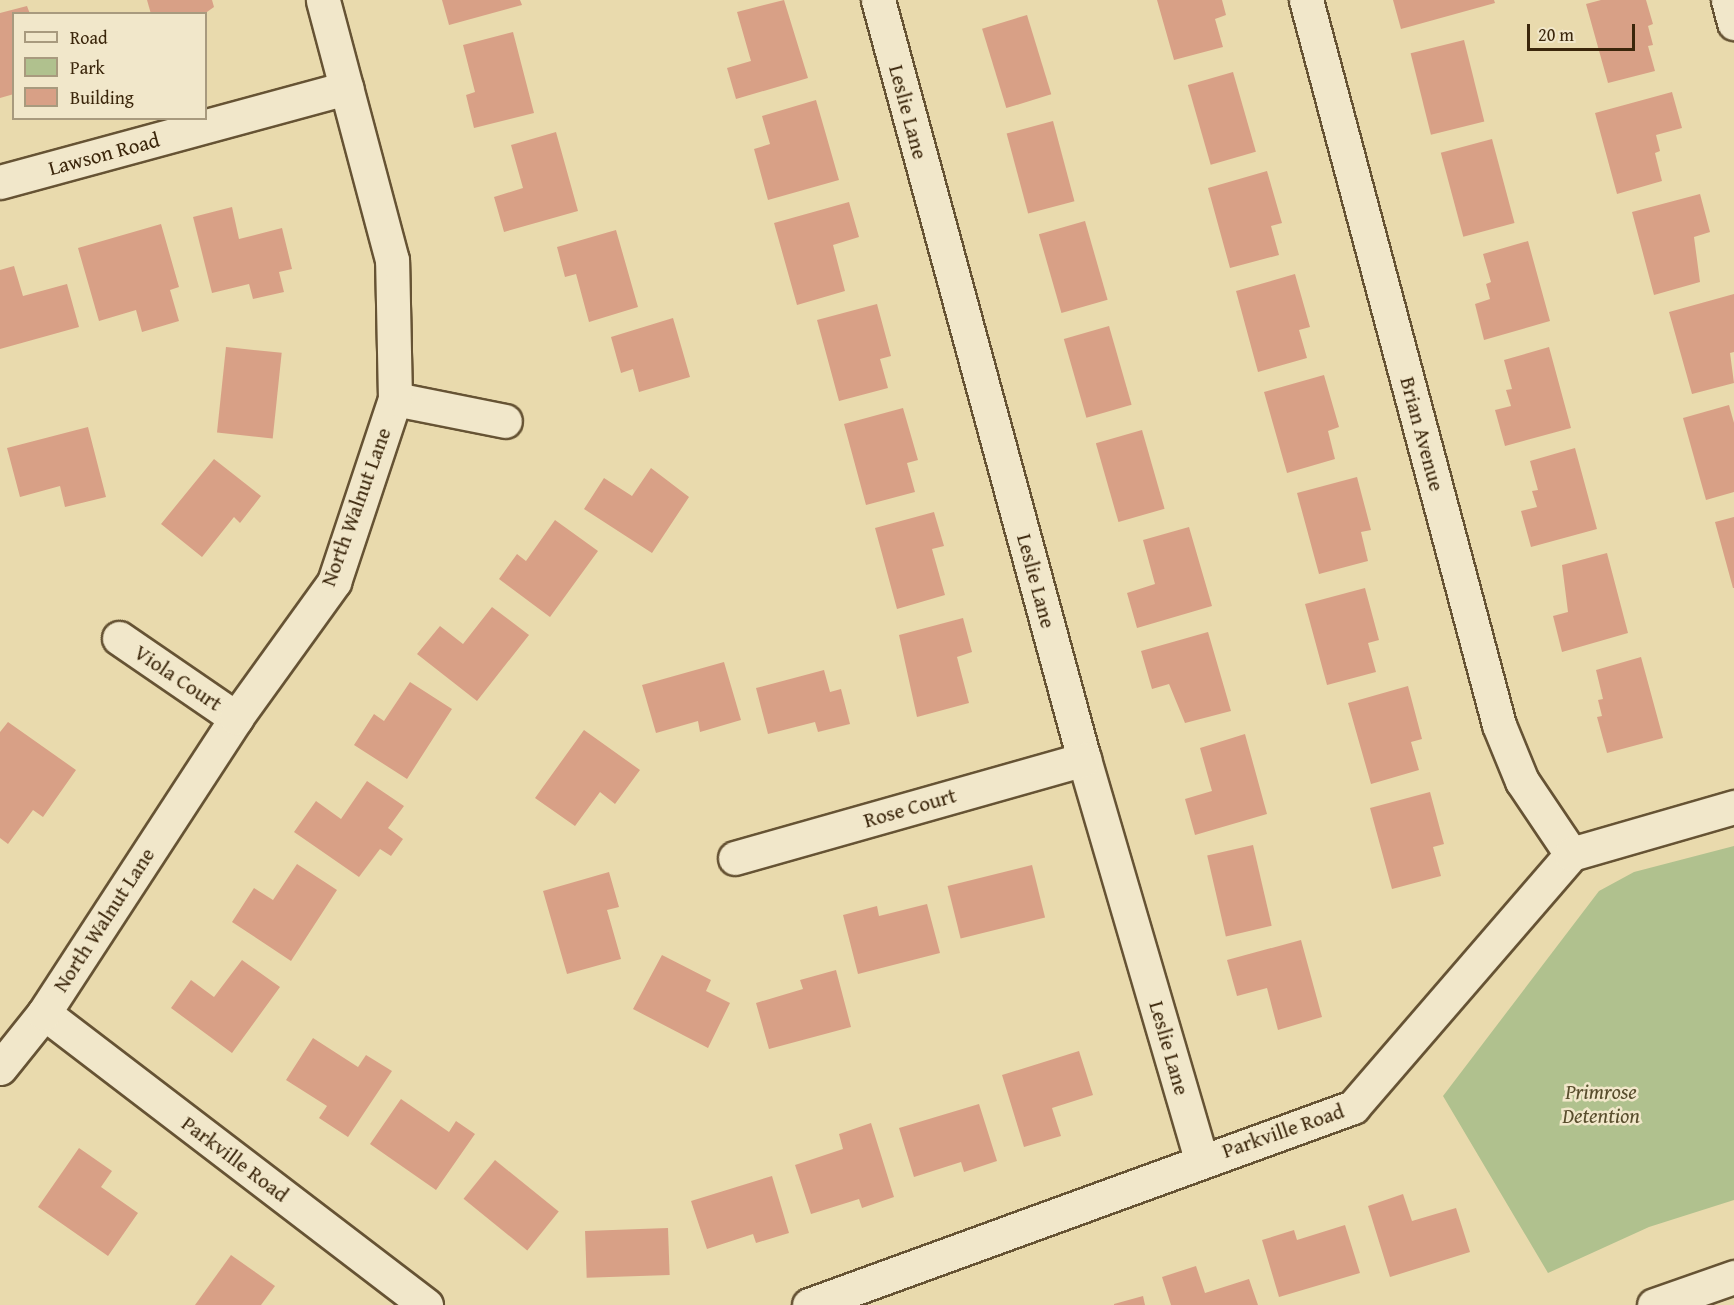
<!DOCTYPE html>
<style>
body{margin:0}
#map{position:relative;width:1734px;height:1305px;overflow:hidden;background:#e9daad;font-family:"Gentium Book Plus",serif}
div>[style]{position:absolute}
.green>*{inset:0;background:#b0c18e}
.building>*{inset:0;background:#d8a086;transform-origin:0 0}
.roads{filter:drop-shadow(2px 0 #665334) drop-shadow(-2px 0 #665334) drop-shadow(0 2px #665334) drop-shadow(0 -2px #665334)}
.minor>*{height:33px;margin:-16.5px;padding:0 16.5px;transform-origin:16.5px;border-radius:16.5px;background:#f1e7ca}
span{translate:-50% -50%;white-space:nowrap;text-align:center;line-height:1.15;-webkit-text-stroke:5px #f1e7ca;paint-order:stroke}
.street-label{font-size:21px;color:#3b260b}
.park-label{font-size:21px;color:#584d2c;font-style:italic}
.legend{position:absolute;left:12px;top:12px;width:195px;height:108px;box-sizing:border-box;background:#f1e7ca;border:2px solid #a89a7e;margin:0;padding:8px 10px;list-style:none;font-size:18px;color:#3b260b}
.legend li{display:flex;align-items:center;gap:12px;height:30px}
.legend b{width:30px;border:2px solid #a89a7e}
.scale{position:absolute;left:1527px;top:24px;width:108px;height:27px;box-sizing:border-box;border:3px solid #3b260b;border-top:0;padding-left:8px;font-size:18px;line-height:21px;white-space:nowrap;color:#3b260b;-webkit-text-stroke:4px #f1e7ca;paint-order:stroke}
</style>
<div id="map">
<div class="green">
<i style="clip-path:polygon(1734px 846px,1734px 1200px,1649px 1227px,1548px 1273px,1443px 1096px,1599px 891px,1634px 872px)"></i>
</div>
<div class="building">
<i style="clip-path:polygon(147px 0,212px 0,214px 7px,204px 14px,151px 14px)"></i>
<i style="clip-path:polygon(442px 0,520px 0,522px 5px,449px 25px)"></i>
<i style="clip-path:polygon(784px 0,808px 78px,736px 99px,727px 68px,751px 61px,737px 12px)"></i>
<i style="clip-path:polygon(1157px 0,1222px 0,1226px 15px,1215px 19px,1223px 47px,1174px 60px)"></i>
<i style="clip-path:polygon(1393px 0,1494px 0,1495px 3px,1401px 29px)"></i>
<i style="clip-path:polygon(1601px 0,1646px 0,1653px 24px,1648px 26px,1653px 45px,1648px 46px,1655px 71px,1608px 83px,1586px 4px)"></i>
<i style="clip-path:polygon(27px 6px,30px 14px,14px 14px,14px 94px,0 98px,0 13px)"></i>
<i style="left:1027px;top:15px;width:83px;height:47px;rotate:73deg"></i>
<i style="clip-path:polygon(513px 32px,534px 113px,474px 128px,466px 95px,475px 92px,463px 45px)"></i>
<i style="left:1464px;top:40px;width:84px;height:55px;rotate:76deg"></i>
<i style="left:1233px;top:72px;width:83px;height:47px;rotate:74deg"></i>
<i style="clip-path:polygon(1672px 92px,1682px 128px,1656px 135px,1660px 151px,1655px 153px,1662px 181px,1617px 194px,1595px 113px)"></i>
<i style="clip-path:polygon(816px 100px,839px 180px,768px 200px,754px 149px,770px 144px,762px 116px)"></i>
<i style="left:1053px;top:121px;width:83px;height:48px;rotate:75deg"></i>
<i style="clip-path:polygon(556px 132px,578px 211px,504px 232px,494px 197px,523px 188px,511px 145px)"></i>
<i style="left:1492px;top:139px;width:87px;height:53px;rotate:75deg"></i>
<i style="clip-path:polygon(1267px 171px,1282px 223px,1271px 226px,1279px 255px,1230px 268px,1208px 188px)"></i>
<i style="clip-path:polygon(1700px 194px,1710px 232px,1694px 237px,1700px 282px,1654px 295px,1632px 212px)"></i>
<i style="clip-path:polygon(849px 202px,859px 237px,833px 245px,845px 291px,797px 305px,774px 223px)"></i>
<i style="clip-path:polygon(232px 207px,239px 239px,282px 228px,292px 269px,279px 272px,284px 292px,253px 299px,249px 284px,212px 293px,193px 217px)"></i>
<i style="left:1085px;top:221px;width:82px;height:48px;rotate:74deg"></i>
<i style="clip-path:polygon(161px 224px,179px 287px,170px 290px,179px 321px,142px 332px,136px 310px,99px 321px,78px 248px)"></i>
<i style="clip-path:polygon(616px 230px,638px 307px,589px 322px,576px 274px,565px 277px,557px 247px)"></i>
<i style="clip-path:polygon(1528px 241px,1550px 321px,1484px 340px,1475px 304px,1490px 299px,1486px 284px,1491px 282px,1483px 254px)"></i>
<i style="clip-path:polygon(14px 266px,23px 296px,67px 284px,79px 327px,0 349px,0 270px)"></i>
<i style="clip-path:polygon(1295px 274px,1310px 327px,1299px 330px,1307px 358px,1258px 372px,1236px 291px)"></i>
<i style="clip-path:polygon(1734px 294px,1734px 352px,1730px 353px,1734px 383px,1692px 394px,1669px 312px)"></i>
<i style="clip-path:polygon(877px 304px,891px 356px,880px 359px,888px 388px,839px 401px,817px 320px)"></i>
<i style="clip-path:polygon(673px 318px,690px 377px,639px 392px,633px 369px,621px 373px,611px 337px)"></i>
<i style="left:1109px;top:326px;width:82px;height:47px;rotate:74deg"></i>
<i style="left:226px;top:347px;width:56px;height:86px;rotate:6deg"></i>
<i style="clip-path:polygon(1549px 347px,1571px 428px,1505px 446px,1495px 410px,1511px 406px,1506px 390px,1512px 389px,1504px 360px)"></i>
<i style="clip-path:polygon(1324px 375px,1339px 427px,1328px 431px,1335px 459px,1287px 473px,1264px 392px)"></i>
<i style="clip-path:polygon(1729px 405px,1734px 423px,1734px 492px,1706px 500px,1683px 418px)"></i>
<i style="clip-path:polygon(903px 408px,918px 460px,907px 463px,915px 492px,866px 505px,844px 424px)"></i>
<i style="clip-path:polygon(88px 427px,106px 497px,65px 507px,60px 486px,20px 497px,7px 448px)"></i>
<i style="left:1142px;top:430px;width:82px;height:48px;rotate:74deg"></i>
<i style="clip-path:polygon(1575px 448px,1597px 529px,1531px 547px,1521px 511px,1537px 507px,1532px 491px,1538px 490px,1530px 461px)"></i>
<i style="clip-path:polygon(214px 459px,261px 496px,240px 523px,234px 517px,202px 557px,161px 524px)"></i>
<i style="clip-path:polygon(651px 468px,689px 497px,652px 553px,584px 509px,604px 478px,632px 496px)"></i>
<i style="clip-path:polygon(1357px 477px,1371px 530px,1361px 532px,1368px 561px,1319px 574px,1297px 493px)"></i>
<i style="clip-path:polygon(934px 512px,944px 546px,932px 549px,945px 595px,897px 609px,875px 528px)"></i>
<i style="clip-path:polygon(1734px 517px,1734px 588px,1733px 588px,1715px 522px)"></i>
<i style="clip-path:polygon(555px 520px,598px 551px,550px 617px,499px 579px,517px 554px,526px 561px)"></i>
<i style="clip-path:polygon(1189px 527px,1212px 606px,1137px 628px,1127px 593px,1155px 584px,1143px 540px)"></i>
<i style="clip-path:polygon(1607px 553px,1628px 633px,1562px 652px,1553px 616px,1568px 612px,1562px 565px)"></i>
<i style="clip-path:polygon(1365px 588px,1379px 640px,1368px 643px,1376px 672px,1327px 685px,1305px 604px)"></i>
<i style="clip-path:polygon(492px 607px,529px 635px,477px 701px,417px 654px,440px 626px,463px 644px)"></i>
<i style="clip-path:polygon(963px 618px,972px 652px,957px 657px,969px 703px,917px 717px,899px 635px)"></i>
<i style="clip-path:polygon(1208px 632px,1231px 711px,1185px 723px,1169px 684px,1152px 689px,1141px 651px)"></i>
<i style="clip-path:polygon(1641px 657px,1663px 738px,1607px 753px,1597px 717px,1602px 716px,1598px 700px,1603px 699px,1596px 670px)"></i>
<i style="clip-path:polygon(724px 662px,741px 720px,700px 732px,698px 721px,656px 733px,642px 685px)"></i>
<i style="clip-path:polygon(824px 670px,830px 692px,841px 689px,850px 724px,818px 732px,815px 722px,768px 734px,756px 688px)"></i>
<i style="clip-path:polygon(410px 682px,452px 709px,407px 779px,354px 745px,374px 714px,384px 721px)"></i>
<i style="clip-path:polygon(1408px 686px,1422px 739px,1411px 742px,1419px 770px,1371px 784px,1348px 703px)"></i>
<i style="clip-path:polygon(8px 722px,76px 770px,43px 817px,33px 810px,8px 844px,0 838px,0 732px)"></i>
<i style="clip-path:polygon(584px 730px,640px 770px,615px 804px,600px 792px,575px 826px,535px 798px)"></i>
<i style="clip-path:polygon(1245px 734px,1267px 814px,1195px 835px,1185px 799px,1212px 791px,1200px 748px)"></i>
<i style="clip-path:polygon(367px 781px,404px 806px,388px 828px,403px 839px,391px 856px,380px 849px,359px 877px,294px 832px,316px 801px,341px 819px)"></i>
<i style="clip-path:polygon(1430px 792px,1444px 844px,1433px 847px,1441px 876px,1392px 889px,1370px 808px)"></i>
<i style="left:1253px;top:845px;width:83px;height:47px;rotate:77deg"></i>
<i style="clip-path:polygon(297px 864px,337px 890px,291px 961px,232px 922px,254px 888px,273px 900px)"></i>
<i style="left:1032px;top:865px;width:54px;height:87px;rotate:76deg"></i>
<i style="clip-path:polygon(609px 872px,619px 907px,607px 910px,621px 959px,567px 974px,543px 891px)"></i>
<i style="clip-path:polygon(927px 904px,940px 953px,858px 974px,843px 915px,877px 906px,879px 916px)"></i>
<i style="clip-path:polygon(1301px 940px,1322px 1017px,1278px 1030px,1267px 988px,1237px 996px,1227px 960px)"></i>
<i style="clip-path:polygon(662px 955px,711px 980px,706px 991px,730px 1003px,708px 1048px,633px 1009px)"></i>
<i style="clip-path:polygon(242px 960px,280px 987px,232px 1053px,171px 1008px,191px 980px,214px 997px)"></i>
<i style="clip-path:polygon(836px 970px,851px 1027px,769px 1049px,756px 1003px,803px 989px,800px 980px)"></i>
<i style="clip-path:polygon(313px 1038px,358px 1067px,366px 1055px,392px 1071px,348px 1137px,319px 1118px,327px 1106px,286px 1080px)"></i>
<i style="clip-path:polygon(1079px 1051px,1093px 1095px,1052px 1108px,1061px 1136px,1024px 1147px,1002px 1075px)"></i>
<i style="clip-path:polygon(401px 1099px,449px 1132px,456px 1121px,475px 1134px,436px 1190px,370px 1144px)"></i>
<i style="clip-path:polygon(979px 1104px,997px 1161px,964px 1172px,961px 1162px,914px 1177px,899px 1128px)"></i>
<i style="clip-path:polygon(871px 1123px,894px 1197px,862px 1208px,859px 1199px,811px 1214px,795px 1165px,843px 1149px,839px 1134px)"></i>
<i style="clip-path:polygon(79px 1148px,112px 1171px,101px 1187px,138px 1213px,108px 1256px,38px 1207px)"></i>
<i style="left:495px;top:1160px;width:82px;height:50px;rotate:39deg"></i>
<i style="clip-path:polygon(772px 1176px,789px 1233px,756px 1243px,753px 1234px,707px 1249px,691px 1201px)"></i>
<i style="clip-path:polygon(1403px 1194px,1412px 1221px,1456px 1208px,1470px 1252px,1390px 1277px,1368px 1206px)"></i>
<i style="clip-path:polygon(1345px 1225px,1360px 1273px,1279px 1297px,1262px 1240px,1294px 1230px,1297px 1240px)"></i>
<i style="left:668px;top:1228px;width:47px;height:83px;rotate:88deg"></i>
<i style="clip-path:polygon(231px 1255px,275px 1286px,261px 1305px,195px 1305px)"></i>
<i style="clip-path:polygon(1196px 1266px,1205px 1293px,1249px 1279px,1258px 1305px,1171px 1305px,1162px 1277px)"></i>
<i style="clip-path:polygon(1143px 1296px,1145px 1305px,1114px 1305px,1114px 1304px)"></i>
</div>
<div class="roads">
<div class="minor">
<i style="left:878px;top:0;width:786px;rotate:74.82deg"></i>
<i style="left:1084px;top:759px;width:417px;rotate:73.7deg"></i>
<i style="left:1306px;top:0;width:750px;rotate:75.09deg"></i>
<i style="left:1499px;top:725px;width:61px;rotate:67.7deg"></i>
<i style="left:1522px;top:781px;width:88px;rotate:56.1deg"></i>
<i style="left:1728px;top:0;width:24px;rotate:75deg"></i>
<i style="left:0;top:182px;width:359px;rotate:-15.2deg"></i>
<i style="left:395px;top:399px;width:112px;rotate:11.3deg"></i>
<i style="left:119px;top:638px;width:142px;rotate:34.4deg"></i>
<i style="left:735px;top:858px;width:363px;rotate:-15.8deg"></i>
<i style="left:44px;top:1013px;width:481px;rotate:37.4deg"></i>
<i style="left:0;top:1068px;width:70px;rotate:-51.3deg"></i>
<i style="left:44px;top:1013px;width:352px;rotate:-56.9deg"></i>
<i style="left:236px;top:718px;width:168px;rotate:-54.2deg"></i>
<i style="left:334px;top:582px;width:193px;rotate:-71.6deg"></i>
<i style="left:395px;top:399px;width:139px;rotate:-91.2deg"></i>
<i style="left:392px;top:260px;width:269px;rotate:-104.9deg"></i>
<i style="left:809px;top:1305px;width:579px;rotate:-20deg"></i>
<i style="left:1353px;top:1107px;width:334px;rotate:-49.2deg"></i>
<i style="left:1571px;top:854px;width:170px;rotate:-16.1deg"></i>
<i style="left:1654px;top:1305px;width:85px;rotate:-19.3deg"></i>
</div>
</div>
<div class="street-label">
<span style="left:908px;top:112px;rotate:75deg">Leslie Lane</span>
<span style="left:104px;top:154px;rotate:-15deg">Lawson Road</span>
<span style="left:1422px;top:434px;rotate:75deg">Brian Avenue</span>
<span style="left:356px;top:507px;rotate:-70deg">North Walnut Lane</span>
<span style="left:1036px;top:581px;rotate:75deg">Leslie Lane</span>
<span style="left:178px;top:678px;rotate:34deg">Viola Court</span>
<span style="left:910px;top:808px;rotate:-16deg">Rose Court</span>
<span style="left:104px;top:920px;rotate:-57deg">North Walnut Lane</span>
<span style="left:1169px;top:1048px;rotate:74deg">Leslie Lane</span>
<span style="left:1283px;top:1131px;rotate:-19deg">Parkville Road</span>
<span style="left:235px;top:1159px;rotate:37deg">Parkville Road</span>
</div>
<div class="park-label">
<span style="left:1601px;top:1104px">Primrose<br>Detention</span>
</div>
<ul class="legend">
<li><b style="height:8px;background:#f1e7ca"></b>Road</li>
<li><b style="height:16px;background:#b0c18e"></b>Park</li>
<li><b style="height:16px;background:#d8a086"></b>Building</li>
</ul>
<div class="scale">20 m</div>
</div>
